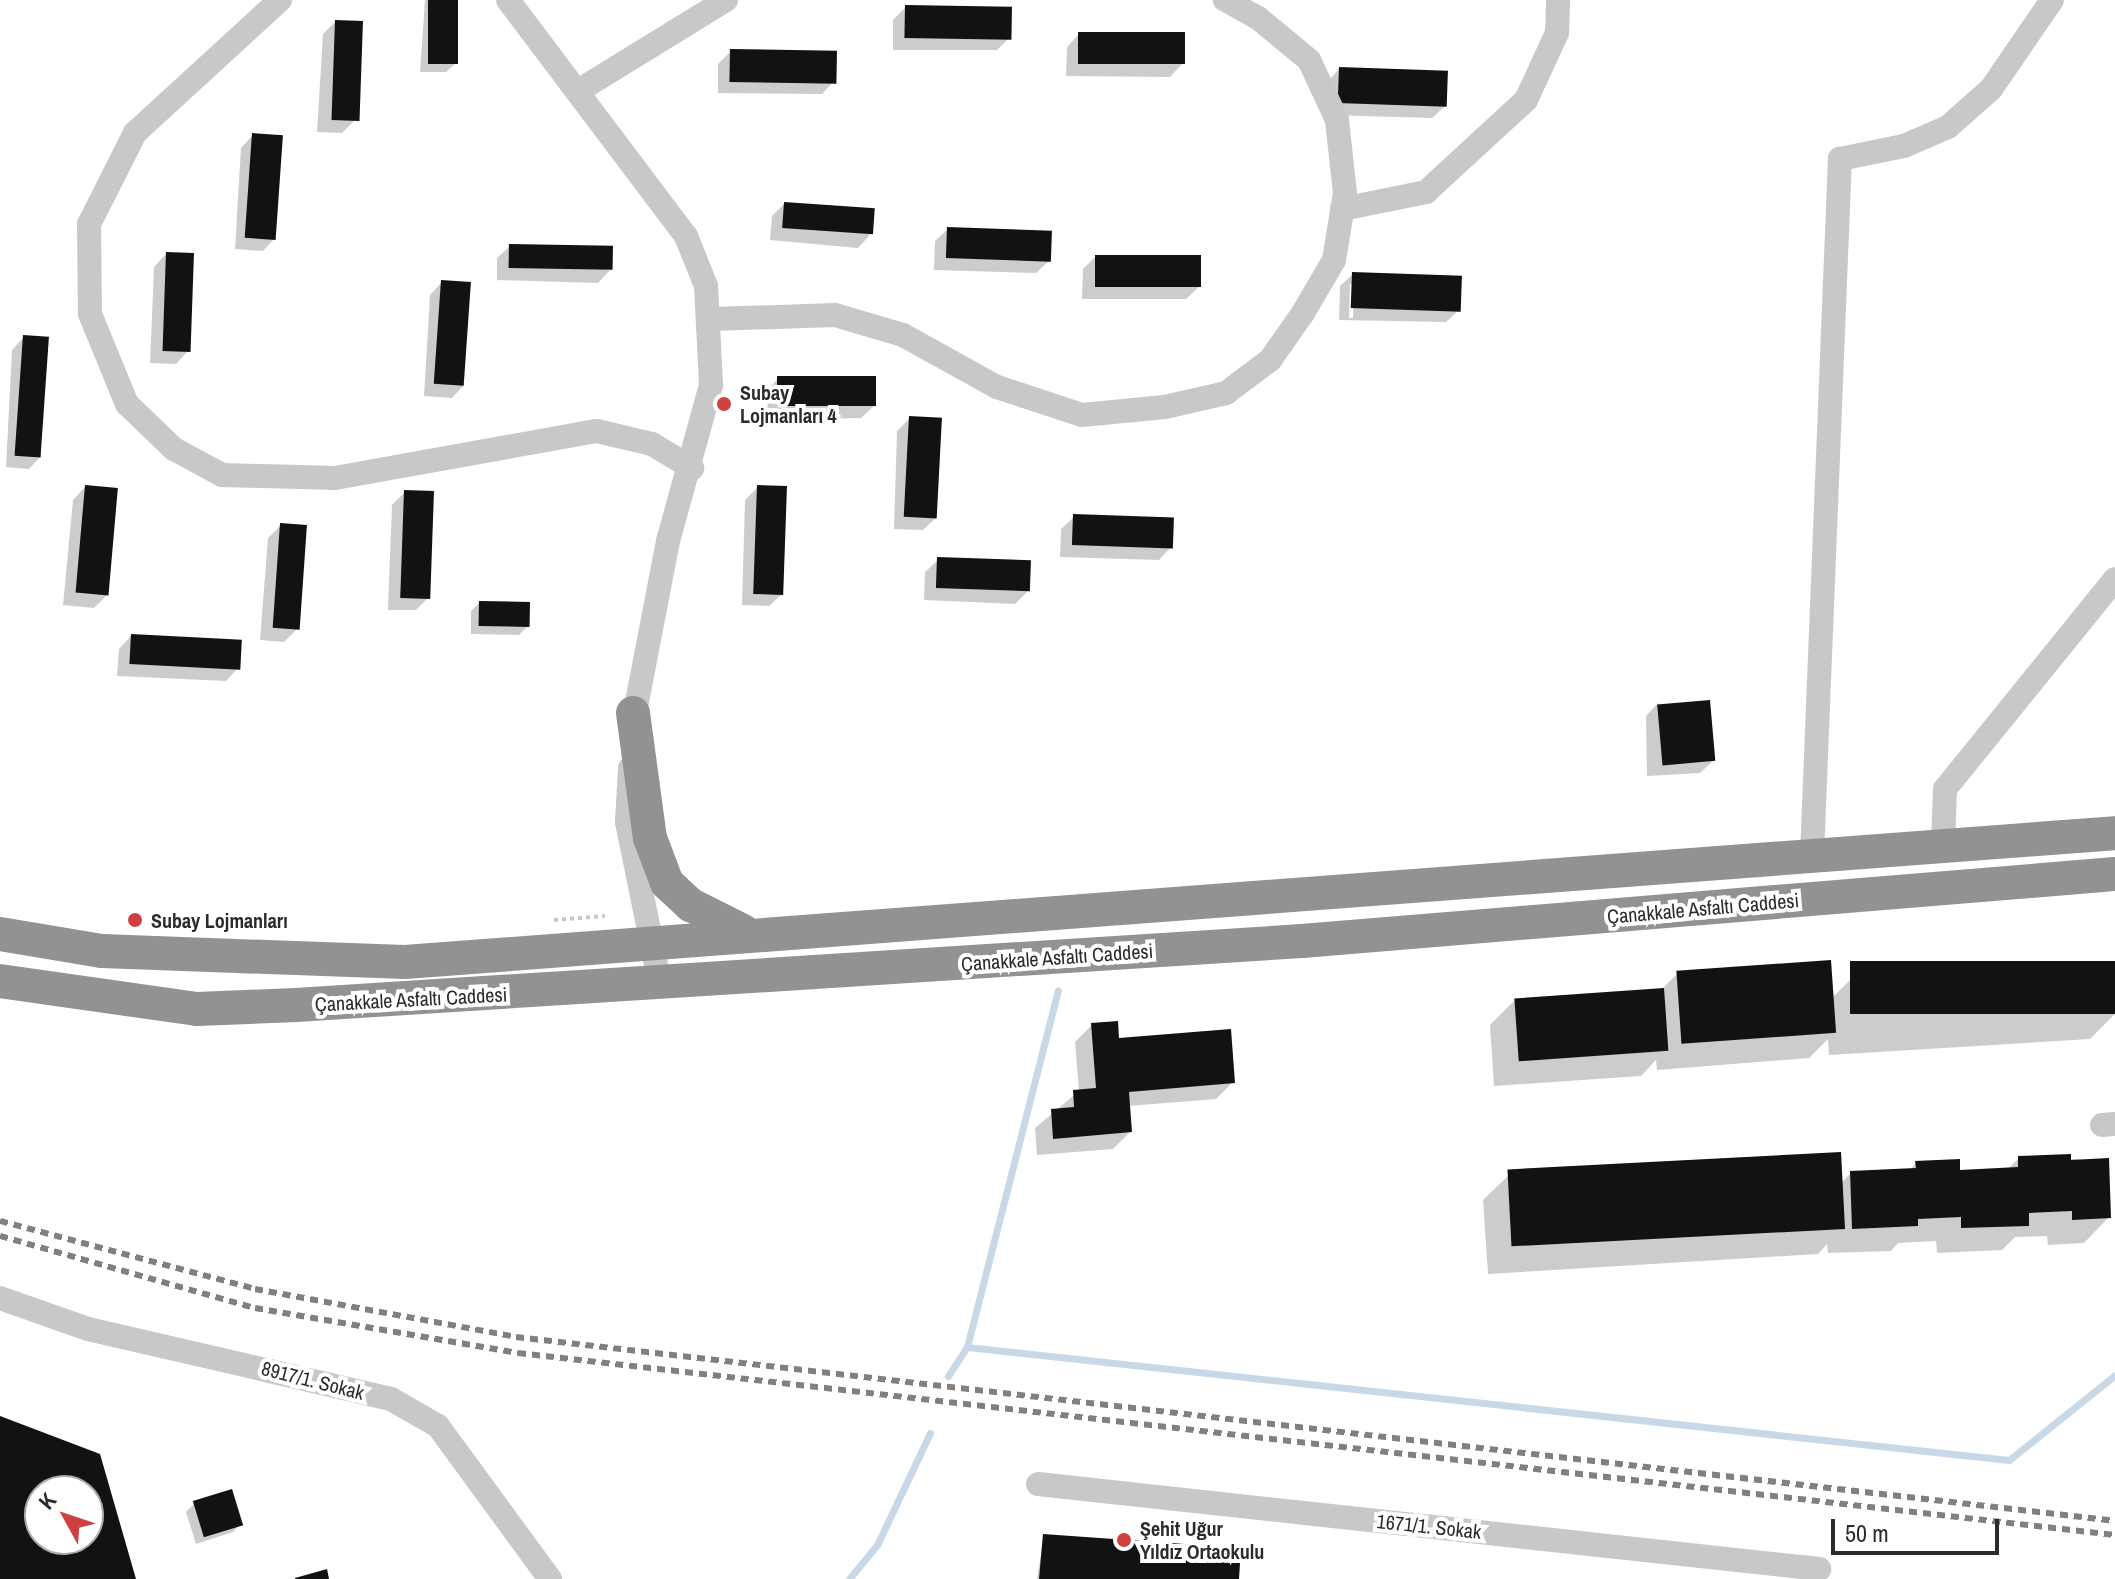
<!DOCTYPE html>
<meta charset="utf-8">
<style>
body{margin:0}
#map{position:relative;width:2115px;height:1579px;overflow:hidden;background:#fff;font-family:"Archivo Narrow",sans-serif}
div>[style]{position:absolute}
.shadow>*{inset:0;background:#0003}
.stream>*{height:7px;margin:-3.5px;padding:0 3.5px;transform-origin:3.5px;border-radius:3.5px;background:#c8d8e6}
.building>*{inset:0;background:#121212;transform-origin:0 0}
.path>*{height:4px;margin-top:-2px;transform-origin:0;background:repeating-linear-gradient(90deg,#c8c8c8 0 4px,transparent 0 8px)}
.minor>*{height:24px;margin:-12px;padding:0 12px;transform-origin:12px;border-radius:12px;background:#c8c8c8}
.highway>*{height:34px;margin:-17px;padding:0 17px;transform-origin:17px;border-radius:17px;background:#929292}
.rail>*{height:6px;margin-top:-3px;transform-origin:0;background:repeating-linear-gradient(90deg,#808080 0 8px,transparent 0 14px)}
.dots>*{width:22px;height:22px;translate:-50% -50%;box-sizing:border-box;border:4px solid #fff;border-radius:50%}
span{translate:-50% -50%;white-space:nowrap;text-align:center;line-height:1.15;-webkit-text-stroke:8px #fff;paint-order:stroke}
.poi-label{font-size:20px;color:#2b2b2b;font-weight:700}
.left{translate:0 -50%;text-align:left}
.street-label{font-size:20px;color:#2b2b2b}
.north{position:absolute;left:24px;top:1475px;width:80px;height:80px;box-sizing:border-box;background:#fff;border:2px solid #aaa;border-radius:50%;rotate:310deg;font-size:22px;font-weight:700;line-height:32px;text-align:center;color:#2b2b2b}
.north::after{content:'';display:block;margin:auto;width:28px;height:36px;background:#cf4141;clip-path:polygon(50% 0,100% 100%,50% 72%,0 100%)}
.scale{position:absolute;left:1831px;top:1519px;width:168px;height:36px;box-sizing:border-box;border:4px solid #2b2b2b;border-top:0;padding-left:10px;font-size:24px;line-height:28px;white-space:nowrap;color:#2b2b2b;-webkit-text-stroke:6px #fff;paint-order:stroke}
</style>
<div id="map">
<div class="shadow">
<i style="clip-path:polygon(425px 0,456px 0,455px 64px,446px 72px,420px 72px)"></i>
<i style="clip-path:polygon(906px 7px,1009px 38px,997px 50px,893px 50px,893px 20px)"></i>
<i style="clip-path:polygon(335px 22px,355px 120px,342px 133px,317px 132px,323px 34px)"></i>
<i style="clip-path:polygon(1079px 34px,1182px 64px,1170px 77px,1066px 76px,1067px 47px)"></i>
<i style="clip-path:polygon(731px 51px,834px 81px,822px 94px,718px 93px,718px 64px)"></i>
<i style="clip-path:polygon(1339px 69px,1445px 106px,1432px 118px,1325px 115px,1327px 82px)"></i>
<i style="clip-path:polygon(253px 135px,275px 238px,263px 251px,235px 249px,241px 148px)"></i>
<i style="clip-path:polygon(784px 204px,870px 235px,858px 248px,770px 240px,772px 216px)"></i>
<i style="clip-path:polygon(948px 229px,1049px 261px,1036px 273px,934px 270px,935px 241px)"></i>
<i style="clip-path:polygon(510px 246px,610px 270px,598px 283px,497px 280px,497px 258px)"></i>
<i style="clip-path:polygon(166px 254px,188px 351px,176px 364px,150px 363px,154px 267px)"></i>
<i style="clip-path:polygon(1095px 257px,1199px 287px,1186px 299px,1082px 299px,1083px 269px)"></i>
<i style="clip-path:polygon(evenodd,1353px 274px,1459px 310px,1446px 322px,1339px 320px,1340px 286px,1353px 274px,1350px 284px,1354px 284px,1353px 318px,1349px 318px,1350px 284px)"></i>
<i style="clip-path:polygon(442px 282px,464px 385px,452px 398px,424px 396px,430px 295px)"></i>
<i style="clip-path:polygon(24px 337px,41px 456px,29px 469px,6px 467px,12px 350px)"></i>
<i style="clip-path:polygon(778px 379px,874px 406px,861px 418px,766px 420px,765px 392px)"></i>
<i style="clip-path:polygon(910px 418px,936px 518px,923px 530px,894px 529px,897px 431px)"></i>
<i style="clip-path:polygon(85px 487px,107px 595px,94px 608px,63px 605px,73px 500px)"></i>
<i style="clip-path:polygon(758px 487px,782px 594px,769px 606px,742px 605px,745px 500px)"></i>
<i style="clip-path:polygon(405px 492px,428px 598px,416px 610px,388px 610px,392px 505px)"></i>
<i style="clip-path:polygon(1074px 517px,1171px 547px,1159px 560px,1060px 557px,1061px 529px)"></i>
<i style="clip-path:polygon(281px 525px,297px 629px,284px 642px,260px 640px,268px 538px)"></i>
<i style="clip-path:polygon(938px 560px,1028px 591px,1015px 604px,924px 600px,925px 572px)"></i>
<i style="clip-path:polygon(479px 603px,528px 626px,519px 635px,471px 634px,471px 611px)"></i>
<i style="clip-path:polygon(131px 636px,238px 668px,226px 681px,117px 676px,119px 649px)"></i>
<i style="clip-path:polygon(1658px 703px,1713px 761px,1700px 773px,1647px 776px,1646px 716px)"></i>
<i style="clip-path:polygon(1677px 974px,1832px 998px,1851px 979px,2115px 1004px,2115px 1014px,2090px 1039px,1829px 1055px,1828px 1039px,1809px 1058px,1657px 1070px,1656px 1060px,1641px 1076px,1494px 1086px,1490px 1025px,1515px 1000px,1661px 990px)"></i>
<i style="clip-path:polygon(1092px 1025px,1117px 1040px,1233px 1082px,1216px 1099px,1128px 1106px,1130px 1132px,1113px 1149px,1037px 1155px,1035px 1128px,1079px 1091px,1075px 1042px)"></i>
<i style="clip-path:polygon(2019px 1158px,2107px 1160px,2109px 1217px,2084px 1243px,2048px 1245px,2047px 1236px,2015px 1237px,2002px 1250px,1937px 1253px,1936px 1241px,1898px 1243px,1891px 1251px,1828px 1253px,1827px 1244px,1818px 1254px,1488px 1274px,1483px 1200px,1509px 1175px,1841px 1183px,1851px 1173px,1909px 1171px,1916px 1163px,1958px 1172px,2007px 1170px)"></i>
<i style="clip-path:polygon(194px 1504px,241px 1524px,233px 1532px,196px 1544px,186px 1512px)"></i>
<i style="clip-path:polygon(1044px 1536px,1237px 1579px,1037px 1579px)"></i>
</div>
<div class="stream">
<i style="left:967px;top:1347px;width:368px;rotate:-75.7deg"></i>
<i style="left:948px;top:1376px;width:35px;rotate:-57deg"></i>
<i style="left:967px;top:1347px;width:1048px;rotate:6.19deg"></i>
<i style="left:2009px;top:1460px;width:136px;rotate:-38.7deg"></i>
<i style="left:849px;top:1579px;width:44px;rotate:-50.5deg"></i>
<i style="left:877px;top:1545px;width:124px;rotate:-64.7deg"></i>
</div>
<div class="building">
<i style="left:428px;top:0;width:30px;height:64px"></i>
<i style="left:905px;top:5px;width:107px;height:33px;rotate:1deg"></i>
<i style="left:335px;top:20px;width:28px;height:100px;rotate:2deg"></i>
<i style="left:1078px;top:32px;width:107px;height:32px"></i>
<i style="left:730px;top:49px;width:107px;height:33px;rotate:1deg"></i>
<i style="left:1339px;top:67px;width:109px;height:36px;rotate:2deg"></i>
<i style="left:252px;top:133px;width:31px;height:105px;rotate:4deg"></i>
<i style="left:784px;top:202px;width:91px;height:26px;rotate:4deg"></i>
<i style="left:947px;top:227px;width:105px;height:31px;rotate:2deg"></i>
<i style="left:509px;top:244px;width:104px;height:24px;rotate:1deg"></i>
<i style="left:166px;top:252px;width:28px;height:99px;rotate:2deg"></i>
<i style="left:1095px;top:255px;width:106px;height:32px"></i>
<i style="left:1352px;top:272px;width:110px;height:36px;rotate:2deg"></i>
<i style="left:441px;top:280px;width:30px;height:104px;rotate:4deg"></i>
<i style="left:23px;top:335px;width:26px;height:121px;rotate:4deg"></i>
<i style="left:876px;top:376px;width:30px;height:99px;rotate:90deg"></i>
<i style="left:909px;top:416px;width:33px;height:101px;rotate:3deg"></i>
<i style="left:85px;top:485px;width:33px;height:108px;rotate:5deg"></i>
<i style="left:757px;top:485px;width:30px;height:109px;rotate:2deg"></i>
<i style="left:404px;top:490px;width:30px;height:108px;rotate:2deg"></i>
<i style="left:1073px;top:514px;width:101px;height:31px;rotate:2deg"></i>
<i style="left:280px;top:523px;width:27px;height:105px;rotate:4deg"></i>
<i style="left:937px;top:557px;width:94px;height:31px;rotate:2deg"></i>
<i style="left:479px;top:601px;width:51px;height:25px;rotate:1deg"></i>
<i style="left:131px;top:634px;width:111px;height:30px;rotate:3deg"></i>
<i style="left:1710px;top:700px;width:61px;height:53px;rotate:85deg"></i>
<i style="left:1831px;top:960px;width:73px;height:155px;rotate:86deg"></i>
<i style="left:2115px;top:961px;width:53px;height:265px;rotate:90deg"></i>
<i style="left:1664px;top:988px;width:63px;height:150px;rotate:86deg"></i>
<i style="clip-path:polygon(1118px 1021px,1119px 1038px,1231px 1029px,1235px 1083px,1129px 1092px,1132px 1132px,1053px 1139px,1051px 1109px,1074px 1107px,1073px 1090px,1096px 1088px,1091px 1023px)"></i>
<i style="left:1841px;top:1152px;width:77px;height:334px;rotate:87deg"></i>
<i style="clip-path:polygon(2071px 1154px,2071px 1160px,2109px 1158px,2111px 1218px,2072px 1220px,2072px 1211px,2029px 1213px,2029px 1226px,1961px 1228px,1961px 1217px,1918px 1219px,1918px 1226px,1852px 1229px,1850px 1171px,1916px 1168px,1915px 1161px,1960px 1159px,1960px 1170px,2018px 1167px,2018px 1156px)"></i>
<i style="clip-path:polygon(evenodd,0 1416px,100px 1454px,136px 1579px,0 1579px,0 1416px,40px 1491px,88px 1491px,88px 1539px,40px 1539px,40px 1491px)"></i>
<i style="left:232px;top:1489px;width:38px;height:41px;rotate:73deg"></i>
<i style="clip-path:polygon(1043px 1534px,1241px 1548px,1239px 1579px,1039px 1579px)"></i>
<i style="clip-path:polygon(327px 1569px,329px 1579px,295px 1579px,295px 1578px)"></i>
</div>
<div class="path">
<i style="left:554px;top:920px;width:51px;rotate:-4.5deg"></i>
</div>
<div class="minor">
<i style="left:280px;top:0;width:197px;rotate:137.5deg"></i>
<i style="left:135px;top:133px;width:102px;rotate:116.8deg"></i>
<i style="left:89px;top:224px;width:90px;rotate:89.4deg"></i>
<i style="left:90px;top:314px;width:97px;rotate:67.7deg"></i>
<i style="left:127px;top:404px;width:65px;rotate:43.8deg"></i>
<i style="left:174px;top:449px;width:55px;rotate:28.4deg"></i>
<i style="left:222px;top:475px;width:113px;rotate:1.5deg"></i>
<i style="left:335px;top:478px;width:266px;rotate:-10.2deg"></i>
<i style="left:597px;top:431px;width:57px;rotate:13.3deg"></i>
<i style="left:652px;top:444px;width:47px;rotate:31deg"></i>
<i style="left:508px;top:0;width:296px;rotate:53deg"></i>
<i style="left:686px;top:236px;width:54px;rotate:68.2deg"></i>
<i style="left:706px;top:286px;width:99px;rotate:87.1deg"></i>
<i style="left:711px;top:385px;width:162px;rotate:105.4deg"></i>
<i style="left:668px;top:541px;width:190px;rotate:100.9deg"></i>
<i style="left:578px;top:91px;width:174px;rotate:-31.6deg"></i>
<i style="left:1342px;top:209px;width:86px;rotate:-11.4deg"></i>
<i style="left:1426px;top:192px;width:136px;rotate:-42.6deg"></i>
<i style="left:1526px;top:100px;width:74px;rotate:-65.2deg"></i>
<i style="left:1557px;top:33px;width:33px;rotate:-88deg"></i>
<i style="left:711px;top:319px;width:124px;rotate:-1.8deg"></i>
<i style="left:835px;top:315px;width:71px;rotate:16.4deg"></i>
<i style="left:903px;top:335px;width:107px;rotate:29deg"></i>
<i style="left:997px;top:387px;width:89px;rotate:18.2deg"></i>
<i style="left:1082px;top:415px;width:83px;rotate:-5.5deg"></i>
<i style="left:1165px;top:407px;width:63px;rotate:-12.9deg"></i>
<i style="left:1226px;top:393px;width:55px;rotate:-36.9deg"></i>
<i style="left:1270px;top:360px;width:57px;rotate:-54.9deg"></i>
<i style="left:1303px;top:313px;width:61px;rotate:-59.7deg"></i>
<i style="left:1334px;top:260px;width:68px;rotate:-80.7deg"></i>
<i style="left:1345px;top:193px;width:73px;rotate:-96.3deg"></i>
<i style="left:1337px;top:120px;width:66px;rotate:-115deg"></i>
<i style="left:1309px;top:60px;width:66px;rotate:-140.5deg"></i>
<i style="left:1258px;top:18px;width:38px;rotate:-151deg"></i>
<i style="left:630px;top:768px;width:54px;rotate:93.2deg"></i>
<i style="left:627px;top:822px;width:165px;rotate:78.5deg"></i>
<i style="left:1943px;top:844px;width:55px;rotate:-87.9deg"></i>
<i style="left:1945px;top:789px;width:270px;rotate:-51deg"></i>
<i style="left:1812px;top:855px;width:697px;rotate:-87.7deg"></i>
<i style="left:1840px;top:159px;width:65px;rotate:-11.5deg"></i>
<i style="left:1904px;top:146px;width:48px;rotate:-23.4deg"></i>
<i style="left:1948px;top:127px;width:57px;rotate:-41.5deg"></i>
<i style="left:1991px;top:89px;width:108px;rotate:-55.6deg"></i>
<i style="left:2102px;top:1125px;width:13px;rotate:-4deg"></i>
<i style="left:0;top:1298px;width:93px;rotate:19.4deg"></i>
<i style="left:88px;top:1329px;width:311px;rotate:13deg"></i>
<i style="left:391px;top:1399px;width:54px;rotate:29.9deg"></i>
<i style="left:438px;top:1426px;width:190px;rotate:53.8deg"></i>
<i style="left:1038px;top:1484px;width:786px;rotate:6.21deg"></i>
</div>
<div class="highway">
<i style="left:633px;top:713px;width:126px;rotate:82.3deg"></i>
<i style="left:650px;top:838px;width:48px;rotate:69.3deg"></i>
<i style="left:667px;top:883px;width:33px;rotate:43deg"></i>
<i style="left:691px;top:905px;width:58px;rotate:26.6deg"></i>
<i style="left:0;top:934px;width:103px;rotate:9.5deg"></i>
<i style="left:102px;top:951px;width:303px;rotate:2.1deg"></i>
<i style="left:405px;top:962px;width:1715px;rotate:-4.31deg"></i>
<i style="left:0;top:981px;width:199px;rotate:8.1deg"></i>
<i style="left:197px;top:1009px;width:99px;rotate:-2.3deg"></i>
<i style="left:296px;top:1005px;width:1008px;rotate:-3.64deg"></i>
<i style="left:1302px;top:941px;width:816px;rotate:-4.71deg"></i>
</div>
<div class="rail">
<i style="left:0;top:1221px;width:264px;rotate:14.9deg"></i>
<i style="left:255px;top:1289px;width:265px;rotate:10.4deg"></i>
<i style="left:516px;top:1337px;width:1610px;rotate:6.56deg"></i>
<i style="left:0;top:1236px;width:265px;rotate:15.8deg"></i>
<i style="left:255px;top:1308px;width:267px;rotate:9.7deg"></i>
<i style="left:518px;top:1353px;width:1607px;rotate:6.5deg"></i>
</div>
<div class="dots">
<i style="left:724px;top:404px;background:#cf4141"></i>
<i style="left:135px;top:920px;background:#cf4141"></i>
<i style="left:1124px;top:1540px;background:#cf4141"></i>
</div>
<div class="poi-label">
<span class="left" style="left:740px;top:404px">Subay<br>Lojmanları 4</span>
<span class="left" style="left:151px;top:920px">Subay Lojmanları</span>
<span class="left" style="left:1140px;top:1540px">Şehit Uğur<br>Yıldız Ortaokulu</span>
</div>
<div class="street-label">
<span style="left:1703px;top:908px;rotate:-5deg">Çanakkale Asfaltı Caddesi</span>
<span style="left:1057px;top:957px;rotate:-4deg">Çanakkale Asfaltı Caddesi</span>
<span style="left:411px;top:999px;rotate:-3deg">Çanakkale Asfaltı Caddesi</span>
<span style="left:313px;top:1380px;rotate:14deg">8917/1. Sokak</span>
<span style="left:1429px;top:1526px;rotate:6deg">1671/1. Sokak</span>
</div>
<div class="north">K</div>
<div class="scale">50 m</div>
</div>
